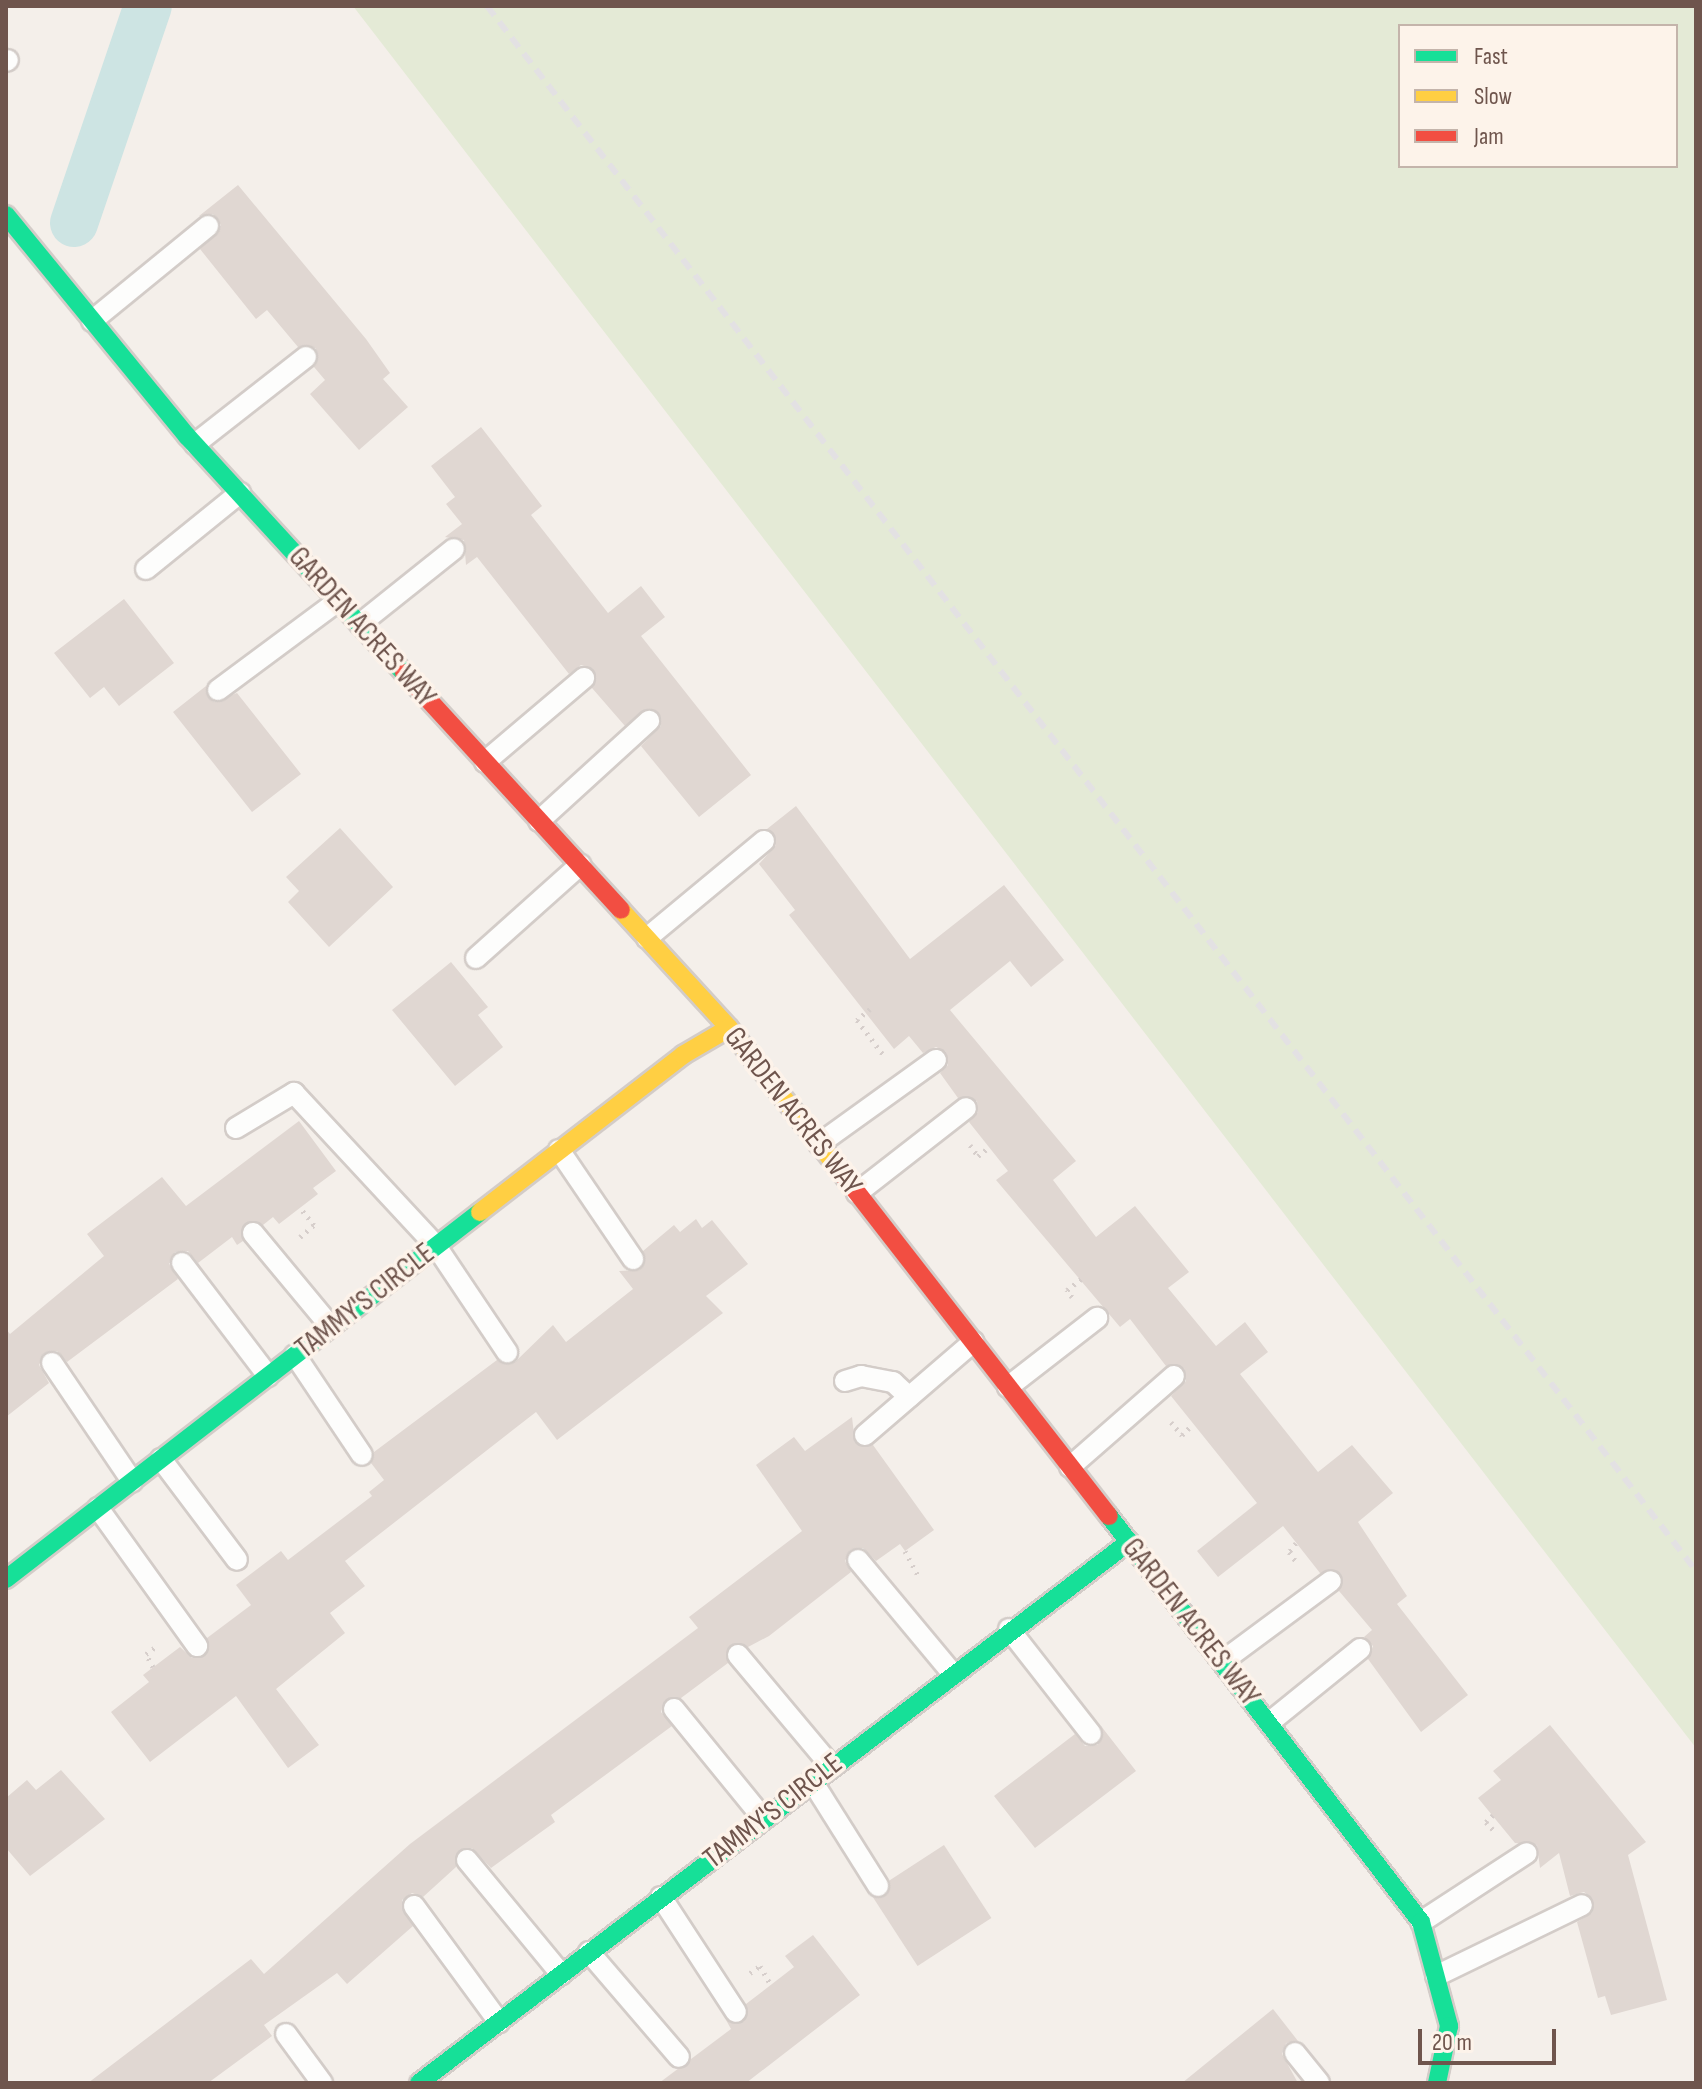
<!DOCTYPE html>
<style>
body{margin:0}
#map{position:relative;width:1702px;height:2089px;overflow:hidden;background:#f4efea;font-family:"Sofia Sans Condensed",sans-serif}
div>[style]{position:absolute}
.green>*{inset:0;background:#e4ead6}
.canal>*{height:48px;margin:-24px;padding:0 24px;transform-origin:24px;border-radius:24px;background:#cde4e3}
.building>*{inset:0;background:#e0d7d2;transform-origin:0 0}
.path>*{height:5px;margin-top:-2.5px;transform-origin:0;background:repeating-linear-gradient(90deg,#d6cecb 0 2px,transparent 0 8px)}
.roads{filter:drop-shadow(2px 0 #d3ccc8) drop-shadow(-2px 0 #d3ccc8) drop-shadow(0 2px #d3ccc8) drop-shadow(0 -2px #d3ccc8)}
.lane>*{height:20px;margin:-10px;padding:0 10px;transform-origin:10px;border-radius:10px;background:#fdfdfc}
.fast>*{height:18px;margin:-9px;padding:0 9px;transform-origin:9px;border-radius:9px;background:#16e098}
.slow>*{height:18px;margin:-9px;padding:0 9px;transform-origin:9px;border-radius:9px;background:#ffcf43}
.jam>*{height:18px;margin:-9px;padding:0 9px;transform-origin:9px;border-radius:9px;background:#f24e42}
.rail>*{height:6px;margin-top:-3px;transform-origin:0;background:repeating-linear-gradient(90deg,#e3e1e3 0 12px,transparent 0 20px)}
span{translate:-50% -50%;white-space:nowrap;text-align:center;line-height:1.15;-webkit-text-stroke:7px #fdf3ea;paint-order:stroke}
.street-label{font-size:30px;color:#6f554d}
.frame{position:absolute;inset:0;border:8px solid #6f554d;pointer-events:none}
.legend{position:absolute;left:1398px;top:24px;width:280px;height:144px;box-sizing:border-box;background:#fdf3ea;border:2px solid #c4b4ab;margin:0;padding:10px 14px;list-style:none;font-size:24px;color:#6f554d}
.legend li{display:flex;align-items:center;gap:16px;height:40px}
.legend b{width:40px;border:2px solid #c4b4ab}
.scale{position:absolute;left:1418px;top:2029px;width:138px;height:36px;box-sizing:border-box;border:4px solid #6f554d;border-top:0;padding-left:10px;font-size:24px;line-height:28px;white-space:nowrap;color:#6f554d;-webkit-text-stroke:6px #fdf3ea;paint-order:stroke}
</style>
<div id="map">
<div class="green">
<i style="clip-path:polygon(evenodd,353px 6px,1696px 6px,1696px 1748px,353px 6px,1400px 26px,1676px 26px,1676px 166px,1400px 166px,1400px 26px)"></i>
</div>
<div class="canal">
<i style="left:74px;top:223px;width:229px;rotate:-71.2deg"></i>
</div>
<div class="building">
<i style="clip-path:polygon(238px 185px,366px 339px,390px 373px,383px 379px,408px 407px,359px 450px,310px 394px,325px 380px,314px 367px,316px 348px,298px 347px,267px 310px,256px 319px,200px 249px,221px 225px,213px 214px,199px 216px)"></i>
<i style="clip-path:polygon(481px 427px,542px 506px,531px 515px,608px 613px,641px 586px,665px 617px,641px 636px,751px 775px,699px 817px,641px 746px,661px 726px,658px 712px,646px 709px,625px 726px,592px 688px,593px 669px,581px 665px,569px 674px,477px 557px,466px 565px,464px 540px,445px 537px,462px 524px,446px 504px,455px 497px,431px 466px)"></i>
<i style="clip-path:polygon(124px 599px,174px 663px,119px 706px,104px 687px,90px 698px,54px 653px)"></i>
<i style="clip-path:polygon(206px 686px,214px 702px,237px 693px,301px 774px,252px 812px,173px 712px)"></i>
<i style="clip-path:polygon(796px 806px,910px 959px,1004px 885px,1064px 960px,1031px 987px,1010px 961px,950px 1010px,1076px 1161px,1053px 1180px,1096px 1237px,1135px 1206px,1189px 1272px,1168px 1288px,1216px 1346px,1245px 1322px,1268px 1352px,1240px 1374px,1318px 1472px,1352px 1445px,1393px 1493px,1358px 1522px,1407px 1596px,1397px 1604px,1468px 1695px,1421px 1732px,1368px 1659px,1373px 1646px,1364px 1637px,1372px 1630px,1339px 1591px,1341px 1573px,1320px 1573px,1283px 1526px,1218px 1577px,1197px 1551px,1257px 1503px,1171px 1396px,1186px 1381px,1184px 1368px,1166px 1366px,1130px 1319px,1120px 1327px,996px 1180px,1008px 1171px,969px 1122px,978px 1112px,977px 1101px,958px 1098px,940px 1073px,948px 1065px,946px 1052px,936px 1047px,923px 1053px,909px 1036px,894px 1049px,789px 915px,795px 910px,759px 864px,776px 845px,767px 829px)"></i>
<i style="clip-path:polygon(340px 828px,393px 887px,329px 947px,288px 902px,299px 891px,286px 877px)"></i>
<i style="clip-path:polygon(451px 962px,488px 1007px,478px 1015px,503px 1047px,455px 1086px,392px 1010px)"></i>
<i style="clip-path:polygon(299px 1121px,336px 1171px,313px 1188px,318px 1194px,279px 1224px,273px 1217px,263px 1225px,245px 1223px,243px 1241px,237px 1245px,232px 1237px,198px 1263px,188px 1251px,175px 1252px,169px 1264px,178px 1279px,67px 1362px,57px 1351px,44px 1353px,39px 1365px,49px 1383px,6px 1417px,6px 1329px,10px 1334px,104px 1256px,87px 1234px,162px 1177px,186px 1206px)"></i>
<i style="clip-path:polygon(696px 1219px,702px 1228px,712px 1220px,748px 1264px,706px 1296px,723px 1313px,557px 1440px,536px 1412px,345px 1561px,365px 1586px,330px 1613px,345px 1633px,276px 1689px,319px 1745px,288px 1768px,236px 1696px,150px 1762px,111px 1712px,149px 1682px,143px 1675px,180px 1647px,192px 1658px,205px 1656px,207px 1638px,251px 1605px,236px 1585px,281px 1551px,288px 1560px,372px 1496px,369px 1492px,384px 1480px,371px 1463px,374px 1452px,497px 1360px,515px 1362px,553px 1325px,566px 1342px,633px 1289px,619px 1271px,640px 1270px,643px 1251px,674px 1225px,680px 1232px)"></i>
<i style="clip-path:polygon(852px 1417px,855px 1443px,873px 1445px,934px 1530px,905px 1551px,900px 1544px,876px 1561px,863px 1548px,850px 1550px,845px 1561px,851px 1572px,769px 1636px,748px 1647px,730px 1645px,728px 1663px,681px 1698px,665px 1700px,661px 1712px,672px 1726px,551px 1815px,555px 1822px,491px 1868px,472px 1848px,459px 1850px,456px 1867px,423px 1897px,412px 1893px,402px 1900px,413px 1926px,347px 1984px,337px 1973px,264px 2025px,272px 2036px,208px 2083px,88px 2083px,251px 1959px,264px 1974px,410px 1844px,698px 1628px,689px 1617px,802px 1531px,756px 1465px,794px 1437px,805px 1451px)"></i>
<i style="clip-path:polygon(1550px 1725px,1646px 1842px,1628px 1855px,1667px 2000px,1611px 2015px,1605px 1996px,1598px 1998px,1577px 1922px,1592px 1913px,1593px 1899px,1584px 1892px,1570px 1896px,1559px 1853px,1540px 1868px,1537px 1845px,1515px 1843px,1478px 1798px,1501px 1780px,1493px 1771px)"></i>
<i style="clip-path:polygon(1101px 1726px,1136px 1771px,1035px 1848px,994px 1796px,1075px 1734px,1085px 1746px,1098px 1745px)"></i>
<i style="clip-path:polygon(61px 1770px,105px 1819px,30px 1876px,6px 1848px,6px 1798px,27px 1780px,36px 1790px)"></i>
<i style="left:944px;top:1845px;width:87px;height:88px;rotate:57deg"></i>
<i style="clip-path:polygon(813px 1935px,860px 1995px,746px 2083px,659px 2083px,731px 2029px,726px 2020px,744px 2022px,746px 2004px,794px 1967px,785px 1956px)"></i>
<i style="clip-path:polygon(1273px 2009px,1298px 2041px,1286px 2043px,1282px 2054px,1298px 2083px,1182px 2083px)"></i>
</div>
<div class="path">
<i style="left:870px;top:1009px;width:17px;rotate:140deg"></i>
<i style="left:857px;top:1020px;width:46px;rotate:52.9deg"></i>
<i style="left:970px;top:1145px;width:14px;rotate:54deg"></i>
<i style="left:978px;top:1156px;width:14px;rotate:-39deg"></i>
<i style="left:300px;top:1237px;width:18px;rotate:-41deg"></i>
<i style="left:314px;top:1225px;width:22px;rotate:-129deg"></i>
<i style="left:1072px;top:1297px;width:9px;rotate:-126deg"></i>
<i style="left:1067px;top:1290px;width:18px;rotate:-38deg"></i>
<i style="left:1171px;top:1422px;width:17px;rotate:50deg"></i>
<i style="left:1182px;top:1435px;width:16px;rotate:-45deg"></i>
<i style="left:1296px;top:1543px;width:11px;rotate:128deg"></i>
<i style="left:1289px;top:1552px;width:15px;rotate:53deg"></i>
<i style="left:905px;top:1551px;width:27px;rotate:62deg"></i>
<i style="left:153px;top:1667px;width:15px;rotate:-118deg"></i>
<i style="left:146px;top:1654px;width:14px;rotate:-36deg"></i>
<i style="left:1493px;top:1815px;width:10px;rotate:135deg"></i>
<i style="left:1486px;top:1822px;width:16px;rotate:47deg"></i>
<i style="left:750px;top:1973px;width:12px;rotate:-35deg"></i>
<i style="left:760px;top:1966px;width:22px;rotate:60deg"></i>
</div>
<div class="roads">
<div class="lane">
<i style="left:6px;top:61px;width:2px;rotate:-27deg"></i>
<i style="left:92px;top:321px;width:150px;rotate:-39.3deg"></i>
<i style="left:195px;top:444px;width:141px;rotate:-38.1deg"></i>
<i style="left:146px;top:569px;width:121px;rotate:-39deg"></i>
<i style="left:360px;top:624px;width:120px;rotate:-38.6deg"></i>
<i style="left:218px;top:690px;width:149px;rotate:-36.6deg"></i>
<i style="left:485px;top:762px;width:130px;rotate:-40.3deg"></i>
<i style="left:539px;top:821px;width:149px;rotate:-42.3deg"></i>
<i style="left:647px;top:938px;width:152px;rotate:-39.7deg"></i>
<i style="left:476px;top:958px;width:140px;rotate:-41.8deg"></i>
<i style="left:236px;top:1128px;width:68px;rotate:-31.1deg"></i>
<i style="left:294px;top:1093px;width:209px;rotate:47.1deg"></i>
<i style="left:436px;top:1246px;width:128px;rotate:56.2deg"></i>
<i style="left:819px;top:1144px;width:144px;rotate:-35.7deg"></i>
<i style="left:559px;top:1150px;width:132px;rotate:55.8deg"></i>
<i style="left:857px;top:1193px;width:138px;rotate:-37.9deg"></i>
<i style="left:253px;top:1233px;width:122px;rotate:50.3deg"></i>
<i style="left:182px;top:1263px;width:142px;rotate:52.7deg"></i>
<i style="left:295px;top:1355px;width:120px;rotate:56.2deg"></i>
<i style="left:52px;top:1363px;width:143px;rotate:55.9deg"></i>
<i style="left:845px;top:1381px;width:17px;rotate:-17deg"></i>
<i style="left:861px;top:1376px;width:33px;rotate:11deg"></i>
<i style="left:893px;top:1382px;width:22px;rotate:43deg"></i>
<i style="left:1008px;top:1387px;width:113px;rotate:-37.8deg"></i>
<i style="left:865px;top:1435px;width:143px;rotate:-40.7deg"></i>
<i style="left:161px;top:1459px;width:126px;rotate:53deg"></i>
<i style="left:1070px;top:1467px;width:138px;rotate:-41.2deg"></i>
<i style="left:98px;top:1508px;width:170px;rotate:54.3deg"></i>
<i style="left:858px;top:1560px;width:147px;rotate:50.2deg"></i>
<i style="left:1009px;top:1629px;width:133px;rotate:52deg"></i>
<i style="left:738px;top:1655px;width:145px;rotate:50deg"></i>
<i style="left:1223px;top:1661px;width:134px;rotate:-36.5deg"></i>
<i style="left:674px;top:1709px;width:141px;rotate:50.8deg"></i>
<i style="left:1270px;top:1722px;width:116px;rotate:-39deg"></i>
<i style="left:812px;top:1781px;width:124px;rotate:57.8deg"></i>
<i style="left:467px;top:1860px;width:148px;rotate:50.5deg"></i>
<i style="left:661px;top:1897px;width:137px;rotate:56.9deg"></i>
<i style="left:414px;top:1906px;width:144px;rotate:53.8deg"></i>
<i style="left:1421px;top:1922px;width:126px;rotate:-33.1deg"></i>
<i style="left:589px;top:1952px;width:138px;rotate:49.4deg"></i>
<i style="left:1436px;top:1976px;width:162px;rotate:-25.9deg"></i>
<i style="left:286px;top:2034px;width:61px;rotate:53.7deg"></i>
<i style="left:1295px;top:2053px;width:38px;rotate:51deg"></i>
</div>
<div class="fast">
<i style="left:6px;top:215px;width:286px;rotate:50.7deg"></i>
<i style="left:187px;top:436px;width:321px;rotate:47.5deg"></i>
<i style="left:1109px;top:1516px;width:512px;rotate:52.46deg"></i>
<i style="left:1421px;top:1922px;width:108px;rotate:74.9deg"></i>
<i style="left:1449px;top:2026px;width:58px;rotate:101.9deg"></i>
<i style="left:6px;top:1579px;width:599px;rotate:-37.75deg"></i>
<i style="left:419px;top:2083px;width:893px;rotate:-37.31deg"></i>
</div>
<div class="slow">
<i style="left:621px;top:910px;width:160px;rotate:47.5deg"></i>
<i style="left:729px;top:1028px;width:182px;rotate:52.1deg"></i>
<i style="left:480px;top:1212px;width:257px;rotate:-37.7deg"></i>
<i style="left:683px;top:1055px;width:53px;rotate:-30.4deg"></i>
</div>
<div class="jam">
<i style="left:404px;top:673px;width:321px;rotate:47.5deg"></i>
<i style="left:841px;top:1172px;width:436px;rotate:52.1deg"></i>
</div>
</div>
<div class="rail">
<i style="left:487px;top:6px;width:1978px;rotate:52.31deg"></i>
</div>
<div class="street-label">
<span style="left:362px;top:627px;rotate:48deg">GARDEN ACRES WAY</span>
<span style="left:793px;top:1111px;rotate:52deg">GARDEN ACRES WAY</span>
<span style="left:365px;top:1301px;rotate:-38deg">TAMMY'S CIRCLE</span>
<span style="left:1191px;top:1622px;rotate:52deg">GARDEN ACRES WAY</span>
<span style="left:773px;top:1811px;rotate:-38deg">TAMMY'S CIRCLE</span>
</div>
<div class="frame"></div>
<ul class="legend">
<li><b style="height:10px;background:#16e098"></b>Fast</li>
<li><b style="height:10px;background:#ffcf43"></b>Slow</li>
<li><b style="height:10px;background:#f24e42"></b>Jam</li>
</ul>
<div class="scale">20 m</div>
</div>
